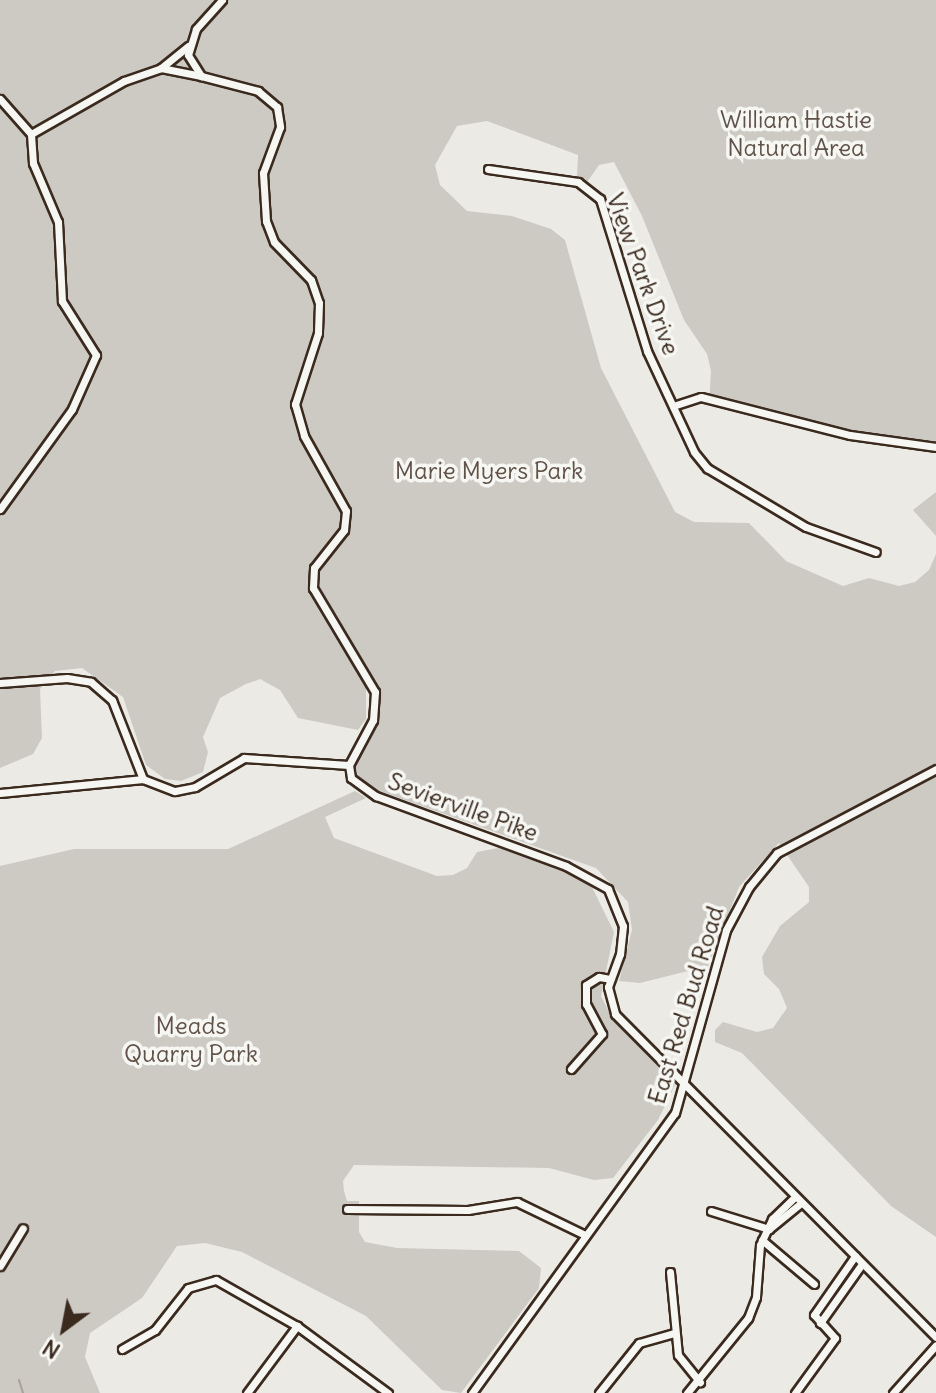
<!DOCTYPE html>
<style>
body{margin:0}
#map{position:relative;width:936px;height:1393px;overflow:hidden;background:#ebeae5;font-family:Delius,sans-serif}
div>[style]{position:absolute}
.green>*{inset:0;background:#cdcac4}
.stream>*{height:2px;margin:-1px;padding:0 1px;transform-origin:1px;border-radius:1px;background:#a8a198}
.roads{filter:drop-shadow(2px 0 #3b2a1e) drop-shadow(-2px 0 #3b2a1e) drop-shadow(0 2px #3b2a1e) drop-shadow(0 -2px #3b2a1e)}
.minor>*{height:7px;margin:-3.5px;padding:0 3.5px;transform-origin:3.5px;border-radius:3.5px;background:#f6f6f2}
span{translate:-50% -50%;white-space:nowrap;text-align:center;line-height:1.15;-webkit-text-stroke:7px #f6f6f2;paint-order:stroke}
.park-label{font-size:24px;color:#605248}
.street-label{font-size:24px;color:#3b2a1e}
.north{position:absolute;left:24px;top:1289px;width:80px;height:80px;-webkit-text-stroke:6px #f6f6f2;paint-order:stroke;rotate:212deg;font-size:22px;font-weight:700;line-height:32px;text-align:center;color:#3b2a1e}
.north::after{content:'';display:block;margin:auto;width:28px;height:36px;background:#3b2a1e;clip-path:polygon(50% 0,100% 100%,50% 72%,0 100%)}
</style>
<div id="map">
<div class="green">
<i style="clip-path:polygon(0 0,936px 0,936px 452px,827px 436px,709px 404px,711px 371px,707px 354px,684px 320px,642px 216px,614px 162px,599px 165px,587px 182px,577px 176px,578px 155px,487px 121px,457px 126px,435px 165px,440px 185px,467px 211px,512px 216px,551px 229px,565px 240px,601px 368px,675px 512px,694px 522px,749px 523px,786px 561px,843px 586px,869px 578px,899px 586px,915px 582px,929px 570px,936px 554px,936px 1237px,891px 1206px,742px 1053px,715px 1042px,715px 1030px,723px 1022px,757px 1032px,773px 1028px,787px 1008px,779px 989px,764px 974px,762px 957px,780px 926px,809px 902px,809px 887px,779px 843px,739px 887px,708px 966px,640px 983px,619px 981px,632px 930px,628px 902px,596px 868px,360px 784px,353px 770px,378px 722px,381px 689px,366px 687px,366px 719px,358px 730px,298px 718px,280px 690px,260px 679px,246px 684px,220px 698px,203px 737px,208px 752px,203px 772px,181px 781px,165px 779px,146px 765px,123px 697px,82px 668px,55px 671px,40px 689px,42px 738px,33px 754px,0 768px)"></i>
<i style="clip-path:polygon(936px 492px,936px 536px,913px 510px)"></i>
<i style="clip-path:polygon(355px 791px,366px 798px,325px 817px,334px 838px,437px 876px,453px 875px,467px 868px,477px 852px,498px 848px,546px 860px,591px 885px,614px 932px,601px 996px,611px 1016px,676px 1083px,658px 1120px,613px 1178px,594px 1180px,549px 1168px,354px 1165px,343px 1181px,344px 1191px,347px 1201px,359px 1201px,359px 1232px,365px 1242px,397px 1248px,519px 1251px,541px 1268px,539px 1288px,461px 1393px,442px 1390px,366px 1316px,242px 1252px,205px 1243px,177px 1246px,142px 1298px,90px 1333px,85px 1357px,100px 1393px,0 1393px,0 866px,74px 849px,228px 849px)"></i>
</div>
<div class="stream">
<i style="left:19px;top:1380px;width:14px;rotate:73deg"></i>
</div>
<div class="roads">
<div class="minor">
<i style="left:222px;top:0;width:39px;rotate:132deg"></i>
<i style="left:196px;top:29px;width:27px;rotate:107deg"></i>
<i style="left:188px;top:55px;width:25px;rotate:58deg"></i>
<i style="left:201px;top:76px;width:59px;rotate:14.7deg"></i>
<i style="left:258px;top:91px;width:25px;rotate:40deg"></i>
<i style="left:277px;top:107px;width:20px;rotate:81deg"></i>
<i style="left:280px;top:127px;width:49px;rotate:110.3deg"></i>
<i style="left:263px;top:173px;width:48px;rotate:86.4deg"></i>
<i style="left:266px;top:221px;width:22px;rotate:69deg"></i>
<i style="left:274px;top:242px;width:53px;rotate:45.8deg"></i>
<i style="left:311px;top:280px;width:24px;rotate:71deg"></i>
<i style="left:319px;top:303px;width:30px;rotate:92deg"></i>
<i style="left:318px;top:333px;width:75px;rotate:107.9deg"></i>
<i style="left:295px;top:404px;width:33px;rotate:74deg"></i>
<i style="left:304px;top:436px;width:86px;rotate:60.8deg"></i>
<i style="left:346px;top:511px;width:19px;rotate:96deg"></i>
<i style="left:344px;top:530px;width:48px;rotate:128.3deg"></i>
<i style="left:314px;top:568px;width:20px;rotate:93deg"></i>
<i style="left:313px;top:588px;width:121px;rotate:59.2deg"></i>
<i style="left:375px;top:692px;width:28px;rotate:94deg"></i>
<i style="left:373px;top:720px;width:51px;rotate:118.1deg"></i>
<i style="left:349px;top:765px;width:13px;rotate:81deg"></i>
<i style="left:351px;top:778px;width:31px;rotate:36deg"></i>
<i style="left:376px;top:796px;width:202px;rotate:20.2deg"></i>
<i style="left:566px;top:866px;width:48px;rotate:28.7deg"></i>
<i style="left:608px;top:889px;width:40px;rotate:68deg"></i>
<i style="left:623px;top:926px;width:28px;rotate:96deg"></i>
<i style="left:620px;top:954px;width:35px;rotate:110deg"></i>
<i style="left:608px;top:987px;width:28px;rotate:75deg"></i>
<i style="left:615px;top:1014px;width:455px;rotate:45.2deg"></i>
<i style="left:161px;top:68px;width:41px;rotate:11.3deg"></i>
<i style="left:0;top:99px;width:47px;rotate:48.5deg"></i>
<i style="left:31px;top:134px;width:107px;rotate:-29.7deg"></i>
<i style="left:124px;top:81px;width:39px;rotate:-19deg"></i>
<i style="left:161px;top:68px;width:35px;rotate:-39deg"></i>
<i style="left:488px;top:169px;width:91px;rotate:8.2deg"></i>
<i style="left:578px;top:182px;width:28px;rotate:38deg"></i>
<i style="left:600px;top:199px;width:159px;rotate:72.8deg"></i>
<i style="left:647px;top:351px;width:111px;rotate:65deg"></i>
<i style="left:694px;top:452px;width:21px;rotate:51deg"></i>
<i style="left:707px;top:468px;width:115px;rotate:30.8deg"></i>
<i style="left:806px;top:527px;width:74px;rotate:19.7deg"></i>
<i style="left:673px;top:406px;width:29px;rotate:-18deg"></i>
<i style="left:701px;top:397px;width:154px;rotate:14.3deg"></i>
<i style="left:850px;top:435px;width:87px;rotate:7.9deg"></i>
<i style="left:0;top:509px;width:123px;rotate:-54.2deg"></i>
<i style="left:72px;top:409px;width:59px;rotate:-66deg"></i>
<i style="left:96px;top:355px;width:64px;rotate:-122.2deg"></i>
<i style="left:62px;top:301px;width:79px;rotate:-92.9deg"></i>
<i style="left:58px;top:222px;width:64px;rotate:-113deg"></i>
<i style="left:33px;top:163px;width:29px;rotate:-94deg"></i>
<i style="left:0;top:683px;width:67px;rotate:-4.3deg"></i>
<i style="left:67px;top:678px;width:24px;rotate:9deg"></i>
<i style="left:91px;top:682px;width:28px;rotate:41deg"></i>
<i style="left:112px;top:700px;width:85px;rotate:68.6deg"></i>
<i style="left:143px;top:779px;width:34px;rotate:21deg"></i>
<i style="left:175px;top:791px;width:20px;rotate:-11deg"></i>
<i style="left:195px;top:787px;width:57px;rotate:-30.6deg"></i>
<i style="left:244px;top:758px;width:105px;rotate:3.8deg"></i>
<i style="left:0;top:793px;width:144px;rotate:-5.6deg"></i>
<i style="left:571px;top:1069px;width:47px;rotate:-48.5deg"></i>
<i style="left:602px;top:1034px;width:34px;rotate:-118deg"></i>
<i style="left:586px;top:1004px;width:19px;rotate:-90deg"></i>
<i style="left:586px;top:985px;width:15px;rotate:-32deg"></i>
<i style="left:599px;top:977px;width:11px;rotate:10deg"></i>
<i style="left:347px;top:1209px;width:121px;rotate:0.5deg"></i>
<i style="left:468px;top:1210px;width:50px;rotate:-9.3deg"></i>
<i style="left:517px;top:1202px;width:76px;rotate:25.9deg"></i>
<i style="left:711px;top:1211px;width:61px;rotate:17.2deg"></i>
<i style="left:769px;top:1229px;width:41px;rotate:-39.1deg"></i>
<i style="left:762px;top:1240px;width:68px;rotate:40.2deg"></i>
<i style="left:0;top:1266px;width:44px;rotate:-58.8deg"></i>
<i style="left:670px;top:1272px;width:83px;rotate:84.5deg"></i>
<i style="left:678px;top:1355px;width:35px;rotate:51deg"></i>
<i style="left:820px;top:1323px;width:72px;rotate:-54.6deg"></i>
<i style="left:122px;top:1349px;width:38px;rotate:-30deg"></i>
<i style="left:155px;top:1330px;width:53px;rotate:-51.8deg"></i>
<i style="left:188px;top:1288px;width:29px;rotate:-16deg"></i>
<i style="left:216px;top:1280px;width:93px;rotate:29.6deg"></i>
<i style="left:297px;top:1326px;width:113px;rotate:36.4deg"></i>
<i style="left:247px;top:1393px;width:84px;rotate:-53.3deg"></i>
<i style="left:472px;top:1393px;width:346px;rotate:-54.1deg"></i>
<i style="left:675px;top:1113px;width:190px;rotate:-74.4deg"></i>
<i style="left:726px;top:930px;width:49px;rotate:-61.9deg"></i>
<i style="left:749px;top:887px;width:44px;rotate:-50.5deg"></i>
<i style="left:777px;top:853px;width:180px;rotate:-27.8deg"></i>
<i style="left:599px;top:1393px;width:64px;rotate:-51.3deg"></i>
<i style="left:639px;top:1343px;width:37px;rotate:-16deg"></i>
<i style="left:687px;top:1393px;width:97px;rotate:-50.9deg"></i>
<i style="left:748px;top:1318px;width:22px;rotate:-69deg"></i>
<i style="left:756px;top:1297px;width:52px;rotate:-85.6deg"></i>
<i style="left:760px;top:1245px;width:29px;rotate:-65deg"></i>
<i style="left:772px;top:1219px;width:32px;rotate:-44deg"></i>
<i style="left:795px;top:1393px;width:68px;rotate:-54deg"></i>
<i style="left:835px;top:1338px;width:31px;rotate:-132deg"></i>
<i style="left:814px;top:1315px;width:72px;rotate:-55.2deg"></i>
<i style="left:893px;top:1393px;width:64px;rotate:-48.1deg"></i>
</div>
</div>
<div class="park-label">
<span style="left:796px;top:134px">William Hastie<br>Natural Area</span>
<span style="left:489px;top:471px">Marie Myers Park</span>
<span style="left:191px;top:1040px">Meads<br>Quarry Park</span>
</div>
<div class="street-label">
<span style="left:643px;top:274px;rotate:70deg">View Park Drive</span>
<span style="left:463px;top:807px;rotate:20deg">Sevierville Pike</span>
<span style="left:686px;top:1005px;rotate:-73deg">East Red Bud Road</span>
</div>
<div class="north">N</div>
</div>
